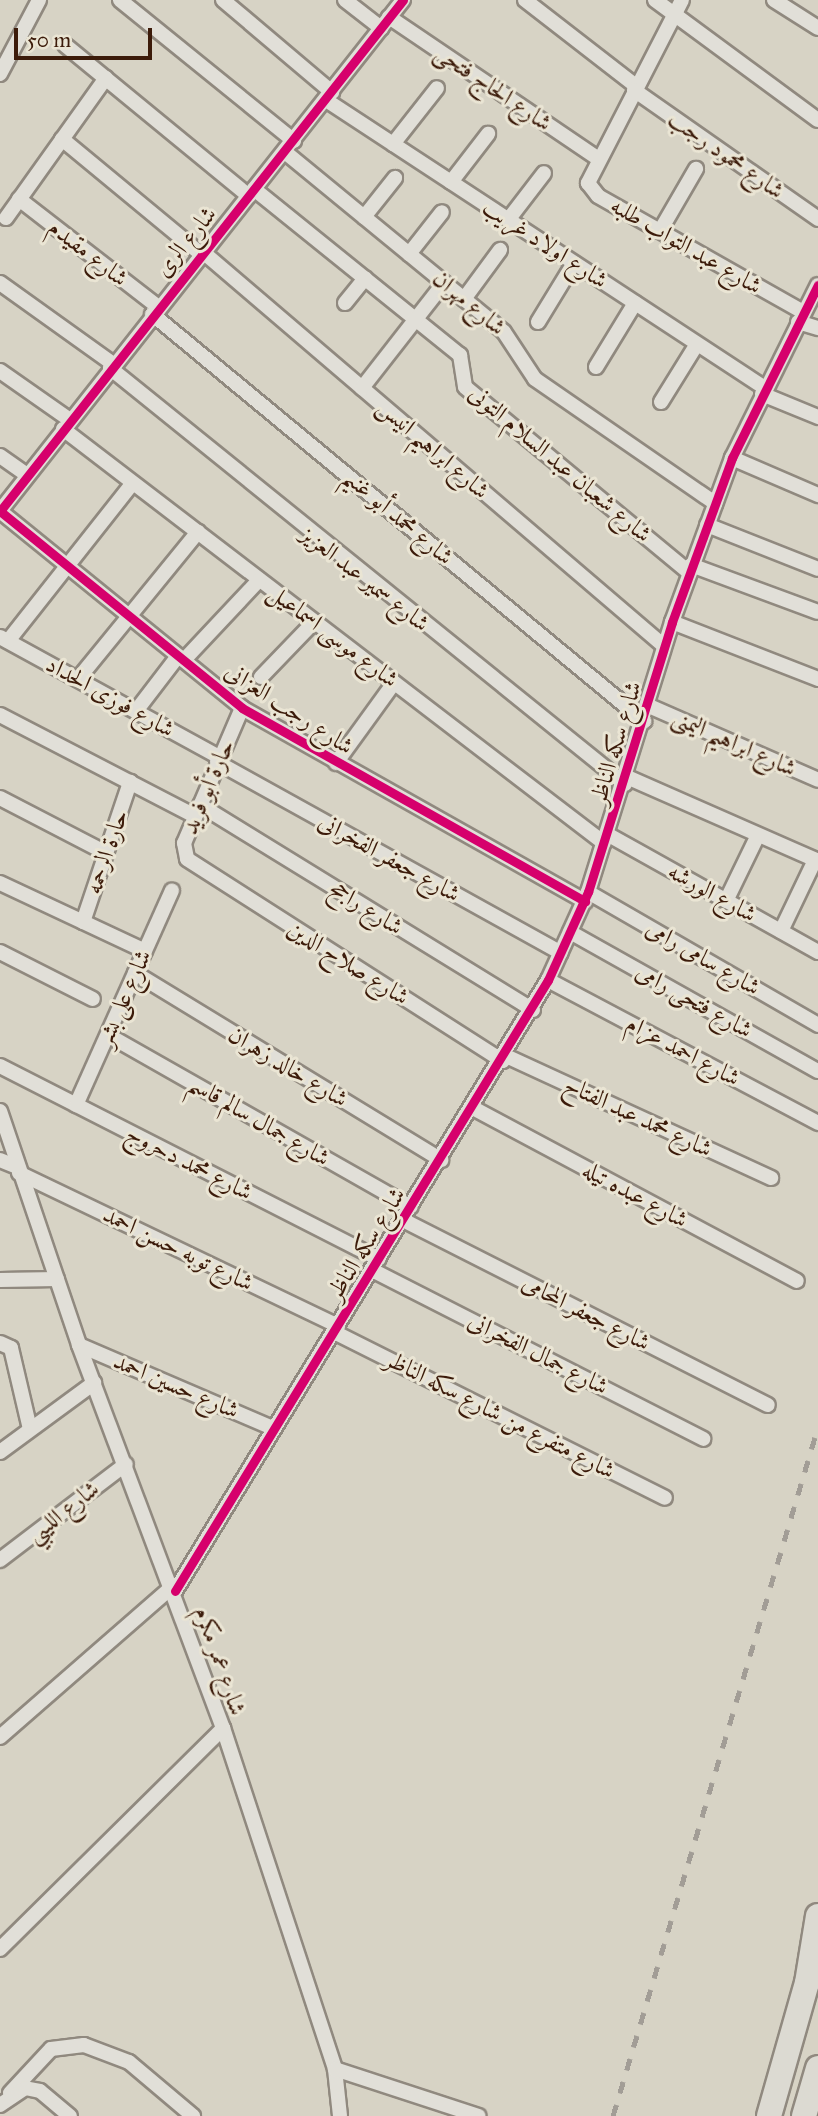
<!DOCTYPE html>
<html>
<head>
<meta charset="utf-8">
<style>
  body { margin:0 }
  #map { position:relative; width:818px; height:2116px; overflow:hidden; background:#d7d3c5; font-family:"IM FELL Great Primer",Amiri,serif }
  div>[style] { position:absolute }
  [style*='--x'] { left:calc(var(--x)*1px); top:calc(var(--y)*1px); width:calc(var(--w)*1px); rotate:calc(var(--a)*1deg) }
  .roads { filter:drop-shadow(2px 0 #90897f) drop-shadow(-2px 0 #90897f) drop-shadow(0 2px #90897f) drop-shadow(0 -2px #90897f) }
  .minor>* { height:14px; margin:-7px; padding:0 7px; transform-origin:7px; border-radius:7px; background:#e1dfd8 }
  .trunk>* { height:24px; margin:-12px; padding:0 12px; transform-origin:12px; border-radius:12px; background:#dcdad2 }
  .rail>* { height:5px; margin-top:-2.5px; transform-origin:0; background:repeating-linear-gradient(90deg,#a29d96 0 12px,transparent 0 24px) }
  .cycleway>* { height:9px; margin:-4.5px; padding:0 4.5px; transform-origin:4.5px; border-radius:4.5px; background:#d6006c }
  span { translate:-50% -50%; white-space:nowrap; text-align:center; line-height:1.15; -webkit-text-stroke:6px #eae5d4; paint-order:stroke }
  .street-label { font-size:24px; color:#3c1b0a }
  .scale { position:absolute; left:14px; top:28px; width:138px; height:32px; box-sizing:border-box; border:4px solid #3c1b0a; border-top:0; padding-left:9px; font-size:21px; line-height:24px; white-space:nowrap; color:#3c1b0a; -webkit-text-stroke:5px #eae5d4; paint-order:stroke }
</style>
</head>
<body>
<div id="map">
  <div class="roads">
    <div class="minor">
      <div style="--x:120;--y:0;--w:224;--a:39"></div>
      <div style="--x:223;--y:0;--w:143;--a:40.2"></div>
      <div style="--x:345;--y:0;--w:46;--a:37.9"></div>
      <div style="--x:403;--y:0;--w:651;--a:128.26"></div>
      <div style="--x:0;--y:511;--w:312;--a:39.1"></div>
      <div style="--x:242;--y:708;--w:394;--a:29.4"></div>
      <div style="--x:525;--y:0;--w:140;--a:37.8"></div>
      <div style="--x:655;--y:0;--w:202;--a:36.4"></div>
      <div style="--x:682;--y:0;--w:206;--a:117.2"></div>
      <div style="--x:588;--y:183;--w:16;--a:52"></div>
      <div style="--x:598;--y:196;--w:236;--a:29.5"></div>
      <div style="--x:774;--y:0;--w:52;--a:32.5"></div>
      <div style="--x:389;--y:17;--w:251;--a:34.1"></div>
      <div style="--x:65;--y:45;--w:238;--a:39.4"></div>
      <div style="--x:0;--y:74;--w:84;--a:-62.2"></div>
      <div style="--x:634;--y:90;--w:225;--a:35"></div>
      <div style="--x:326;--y:100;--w:525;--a:33.27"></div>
      <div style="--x:62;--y:139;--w:180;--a:39.6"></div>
      <div style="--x:393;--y:144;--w:71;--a:-51.8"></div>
      <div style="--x:285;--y:152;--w:283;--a:39.4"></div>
      <div style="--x:504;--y:332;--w:56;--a:56.6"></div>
      <div style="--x:535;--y:379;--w:219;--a:34.6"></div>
      <div style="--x:451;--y:182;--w:61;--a:-52.4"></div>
      <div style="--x:254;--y:189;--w:265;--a:38.9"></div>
      <div style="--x:460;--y:355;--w:32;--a:81"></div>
      <div style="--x:465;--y:387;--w:291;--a:39.6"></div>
      <div style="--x:19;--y:199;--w:176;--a:37.8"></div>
      <div style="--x:364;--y:217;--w:50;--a:-51.5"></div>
      <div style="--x:6;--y:218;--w:172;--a:-54.5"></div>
      <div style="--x:508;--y:220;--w:59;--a:-52.5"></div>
      <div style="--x:660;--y:231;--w:72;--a:-59.9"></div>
      <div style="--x:203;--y:252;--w:606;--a:40.52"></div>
      <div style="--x:409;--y:254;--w:53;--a:-51.8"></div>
      <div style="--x:0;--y:283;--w:139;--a:35.6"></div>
      <div style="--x:464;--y:299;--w:61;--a:-53.7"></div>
      <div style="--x:345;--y:303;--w:32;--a:-51"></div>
      <div style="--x:152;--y:314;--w:639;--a:39.6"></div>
      <div style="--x:538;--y:322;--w:69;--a:-58.6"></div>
      <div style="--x:798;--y:322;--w:21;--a:17"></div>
      <div style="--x:596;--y:367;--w:75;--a:-58.6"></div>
      <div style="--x:110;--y:368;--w:662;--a:38.93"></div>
      <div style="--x:0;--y:371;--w:85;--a:35"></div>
      <div style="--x:362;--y:388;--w:133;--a:-52"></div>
      <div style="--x:762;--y:394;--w:61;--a:22.3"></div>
      <div style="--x:661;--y:402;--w:68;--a:-58.2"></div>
      <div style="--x:63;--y:429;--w:681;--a:37.43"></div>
      <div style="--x:0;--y:456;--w:33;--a:35"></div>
      <div style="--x:732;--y:458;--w:94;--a:23.3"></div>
      <div style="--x:707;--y:525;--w:119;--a:21.6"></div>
      <div style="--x:691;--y:565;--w:135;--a:20.3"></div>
      <div style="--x:672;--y:622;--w:157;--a:21.3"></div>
      <div style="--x:0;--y:637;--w:250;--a:28.7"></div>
      <div style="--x:8;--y:641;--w:201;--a:-51.7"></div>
      <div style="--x:184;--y:660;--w:110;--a:-46.8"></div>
      <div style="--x:261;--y:677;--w:76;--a:-46.1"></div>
      <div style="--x:78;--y:679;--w:190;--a:-50.8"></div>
      <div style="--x:649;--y:706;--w:184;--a:23.6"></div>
      <div style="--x:242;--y:708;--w:147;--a:113.2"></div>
      <div style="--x:184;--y:843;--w:16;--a:79"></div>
      <div style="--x:187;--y:859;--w:375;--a:32.6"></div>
      <div style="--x:136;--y:711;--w:69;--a:-52.6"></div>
      <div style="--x:0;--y:715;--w:220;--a:27.4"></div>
      <div style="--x:217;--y:762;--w:393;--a:29"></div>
      <div style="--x:336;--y:763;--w:99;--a:-54.1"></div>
      <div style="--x:627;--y:777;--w:209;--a:23.7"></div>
      <div style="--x:0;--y:798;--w:119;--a:27.4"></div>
      <div style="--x:200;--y:805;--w:391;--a:31.6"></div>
      <div style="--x:607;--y:834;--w:242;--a:29.2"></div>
      <div style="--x:0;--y:883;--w:160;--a:25.1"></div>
      <div style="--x:588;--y:892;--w:266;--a:30"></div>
      <div style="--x:726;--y:901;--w:73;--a:-64.1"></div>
      <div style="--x:83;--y:922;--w:148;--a:-71.4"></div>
      <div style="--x:781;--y:931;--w:79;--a:-64.4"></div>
      <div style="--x:570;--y:932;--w:284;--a:29.3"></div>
      <div style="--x:0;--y:952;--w:104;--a:26.8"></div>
      <div style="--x:135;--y:973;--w:359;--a:31.4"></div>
      <div style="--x:548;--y:980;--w:306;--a:27.9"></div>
      <div style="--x:108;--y:1035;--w:348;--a:29.6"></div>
      <div style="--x:506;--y:1056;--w:292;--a:24.7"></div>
      <div style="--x:0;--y:1066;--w:425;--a:27"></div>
      <div style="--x:76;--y:1105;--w:235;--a:-65.9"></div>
      <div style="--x:473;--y:1108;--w:367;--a:28.1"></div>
      <div style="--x:0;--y:1111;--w:247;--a:71.3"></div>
      <div style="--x:79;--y:1345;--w:409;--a:69.4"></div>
      <div style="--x:223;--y:1728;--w:359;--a:71.8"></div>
      <div style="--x:335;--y:2069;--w:47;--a:83.9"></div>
      <div style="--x:0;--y:1160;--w:18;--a:22"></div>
      <div style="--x:19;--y:1173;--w:354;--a:25.6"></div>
      <div style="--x:403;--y:1220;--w:409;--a:26.9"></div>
      <div style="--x:372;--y:1270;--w:372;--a:27"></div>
      <div style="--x:0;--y:1280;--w:57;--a:-1"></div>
      <div style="--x:334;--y:1332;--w:370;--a:26.6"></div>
      <div style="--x:0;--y:1343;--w:12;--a:24"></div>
      <div style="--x:11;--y:1348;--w:83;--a:76.8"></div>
      <div style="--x:79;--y:1345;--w:211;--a:23.2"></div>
      <div style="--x:0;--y:1452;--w:117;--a:-36.3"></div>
      <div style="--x:0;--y:1560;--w:158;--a:-37.3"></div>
      <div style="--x:175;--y:1591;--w:716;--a:-58.6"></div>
      <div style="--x:548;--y:980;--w:97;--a:-65.6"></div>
      <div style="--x:588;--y:892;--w:283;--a:-72.7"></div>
      <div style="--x:672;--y:622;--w:175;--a:-69.9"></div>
      <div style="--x:732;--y:458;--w:193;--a:-63.6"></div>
      <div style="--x:0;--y:1737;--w:230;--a:-41.1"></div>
      <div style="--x:0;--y:1949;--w:314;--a:-44.7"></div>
      <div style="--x:335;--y:2069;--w:151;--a:18.1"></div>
      <div style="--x:10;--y:2093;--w:60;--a:-47"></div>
      <div style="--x:51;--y:2049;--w:33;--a:-7"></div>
      <div style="--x:84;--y:2045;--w:48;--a:20.7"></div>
      <div style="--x:129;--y:2062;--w:84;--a:40.2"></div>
      <div style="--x:0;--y:2105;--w:30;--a:-34"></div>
      <div style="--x:25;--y:2088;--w:15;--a:11"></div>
      <div style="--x:40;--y:2091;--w:39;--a:40"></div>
    </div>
    <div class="trunk">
      <div style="--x:769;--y:2116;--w:138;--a:-74.1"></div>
      <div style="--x:807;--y:1983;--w:68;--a:-80.7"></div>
      <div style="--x:804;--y:2116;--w:50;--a:-73.7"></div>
    </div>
  </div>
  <div class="rail">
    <div style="--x:613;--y:2116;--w:719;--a:-73.43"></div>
  </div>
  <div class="cycleway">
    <div style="--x:403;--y:0;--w:651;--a:128.26"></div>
    <div style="--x:0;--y:511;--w:312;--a:39.1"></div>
    <div style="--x:242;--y:708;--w:394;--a:29.4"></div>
    <div style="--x:175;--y:1591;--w:716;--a:-58.6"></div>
    <div style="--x:548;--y:980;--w:97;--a:-65.6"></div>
    <div style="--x:588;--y:892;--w:283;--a:-72.7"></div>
    <div style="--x:672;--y:622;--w:175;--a:-69.9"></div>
    <div style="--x:732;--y:458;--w:193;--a:-63.6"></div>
  </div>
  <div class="street-label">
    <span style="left:493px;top:88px;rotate:34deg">شارع الحاج فتحى</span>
    <span style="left:726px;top:155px;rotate:35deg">شارع محمود رجب</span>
    <span style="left:186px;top:242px;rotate:-51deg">شارع الرى</span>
    <span style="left:545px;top:244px;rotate:33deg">شارع اولاد غريب</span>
    <span style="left:686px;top:246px;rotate:30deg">شارع عبد التواب طلبه</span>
    <span style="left:88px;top:253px;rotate:38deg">شارع مقيدم</span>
    <span style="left:469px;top:303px;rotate:40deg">شارع مهران</span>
    <span style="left:433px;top:449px;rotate:41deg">شارع ابراهيم انيس</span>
    <span style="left:560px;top:464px;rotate:40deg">شارع شعبان عبد السلام التونى</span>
    <span style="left:398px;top:517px;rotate:40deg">شارع محمد أبو غنيم</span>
    <span style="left:365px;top:579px;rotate:38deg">شارع سمير عبد العزيز</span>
    <span style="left:333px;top:636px;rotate:37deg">شارع موسى اسماعيل</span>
    <span style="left:110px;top:697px;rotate:29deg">شارع فوزى الحداد</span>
    <span style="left:289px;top:709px;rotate:33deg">شارع رجب العزانى</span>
    <span style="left:616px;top:743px;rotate:-73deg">شارع سكه الناظر</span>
    <span style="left:734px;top:743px;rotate:24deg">شارع ابراهيم اليمنى</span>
    <span style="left:208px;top:787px;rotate:-67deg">حارة أبو فريد</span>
    <span style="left:107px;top:852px;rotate:-71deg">حارة الرحمه</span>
    <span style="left:389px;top:858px;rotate:29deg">شارع جعفر الفخرانى</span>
    <span style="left:712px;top:893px;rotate:29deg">شارع الورشه</span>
    <span style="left:366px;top:908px;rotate:32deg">شارع راجح</span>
    <span style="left:703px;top:958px;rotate:30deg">شارع سامى رامى</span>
    <span style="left:348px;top:963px;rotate:32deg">شارع صلاح الدين</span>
    <span style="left:124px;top:998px;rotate:-66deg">شارع على بشر</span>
    <span style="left:694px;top:1001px;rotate:29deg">شارع فتحى رامى</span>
    <span style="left:683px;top:1051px;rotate:28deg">شارع احمد عزام</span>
    <span style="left:288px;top:1067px;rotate:31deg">شارع خالد زهران</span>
    <span style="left:638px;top:1117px;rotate:25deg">شارع محمد عبد الفتاح</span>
    <span style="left:259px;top:1121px;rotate:30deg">شارع جمال سالم قاسم</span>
    <span style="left:189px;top:1163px;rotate:27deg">شارع محمد دحروج</span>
    <span style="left:635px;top:1195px;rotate:28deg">شارع عبده تيله</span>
    <span style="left:366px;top:1244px;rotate:-58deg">شارع سكه الناظر</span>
    <span style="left:178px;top:1249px;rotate:26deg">شارع توبه حسن احمد</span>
    <span style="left:586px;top:1313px;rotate:27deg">شارع جعفر المحامى</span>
    <span style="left:538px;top:1354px;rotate:27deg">شارع جمال الفخرانى</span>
    <span style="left:176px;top:1386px;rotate:23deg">شارع حسين احمد</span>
    <span style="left:500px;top:1415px;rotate:27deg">شارع متفرع من شارع سكه الناظر</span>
    <span style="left:63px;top:1512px;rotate:-38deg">شارع الليبي</span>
    <span style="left:220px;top:1661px;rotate:71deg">شارع عمر مكرم</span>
  </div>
  <div class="scale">50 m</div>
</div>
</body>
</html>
